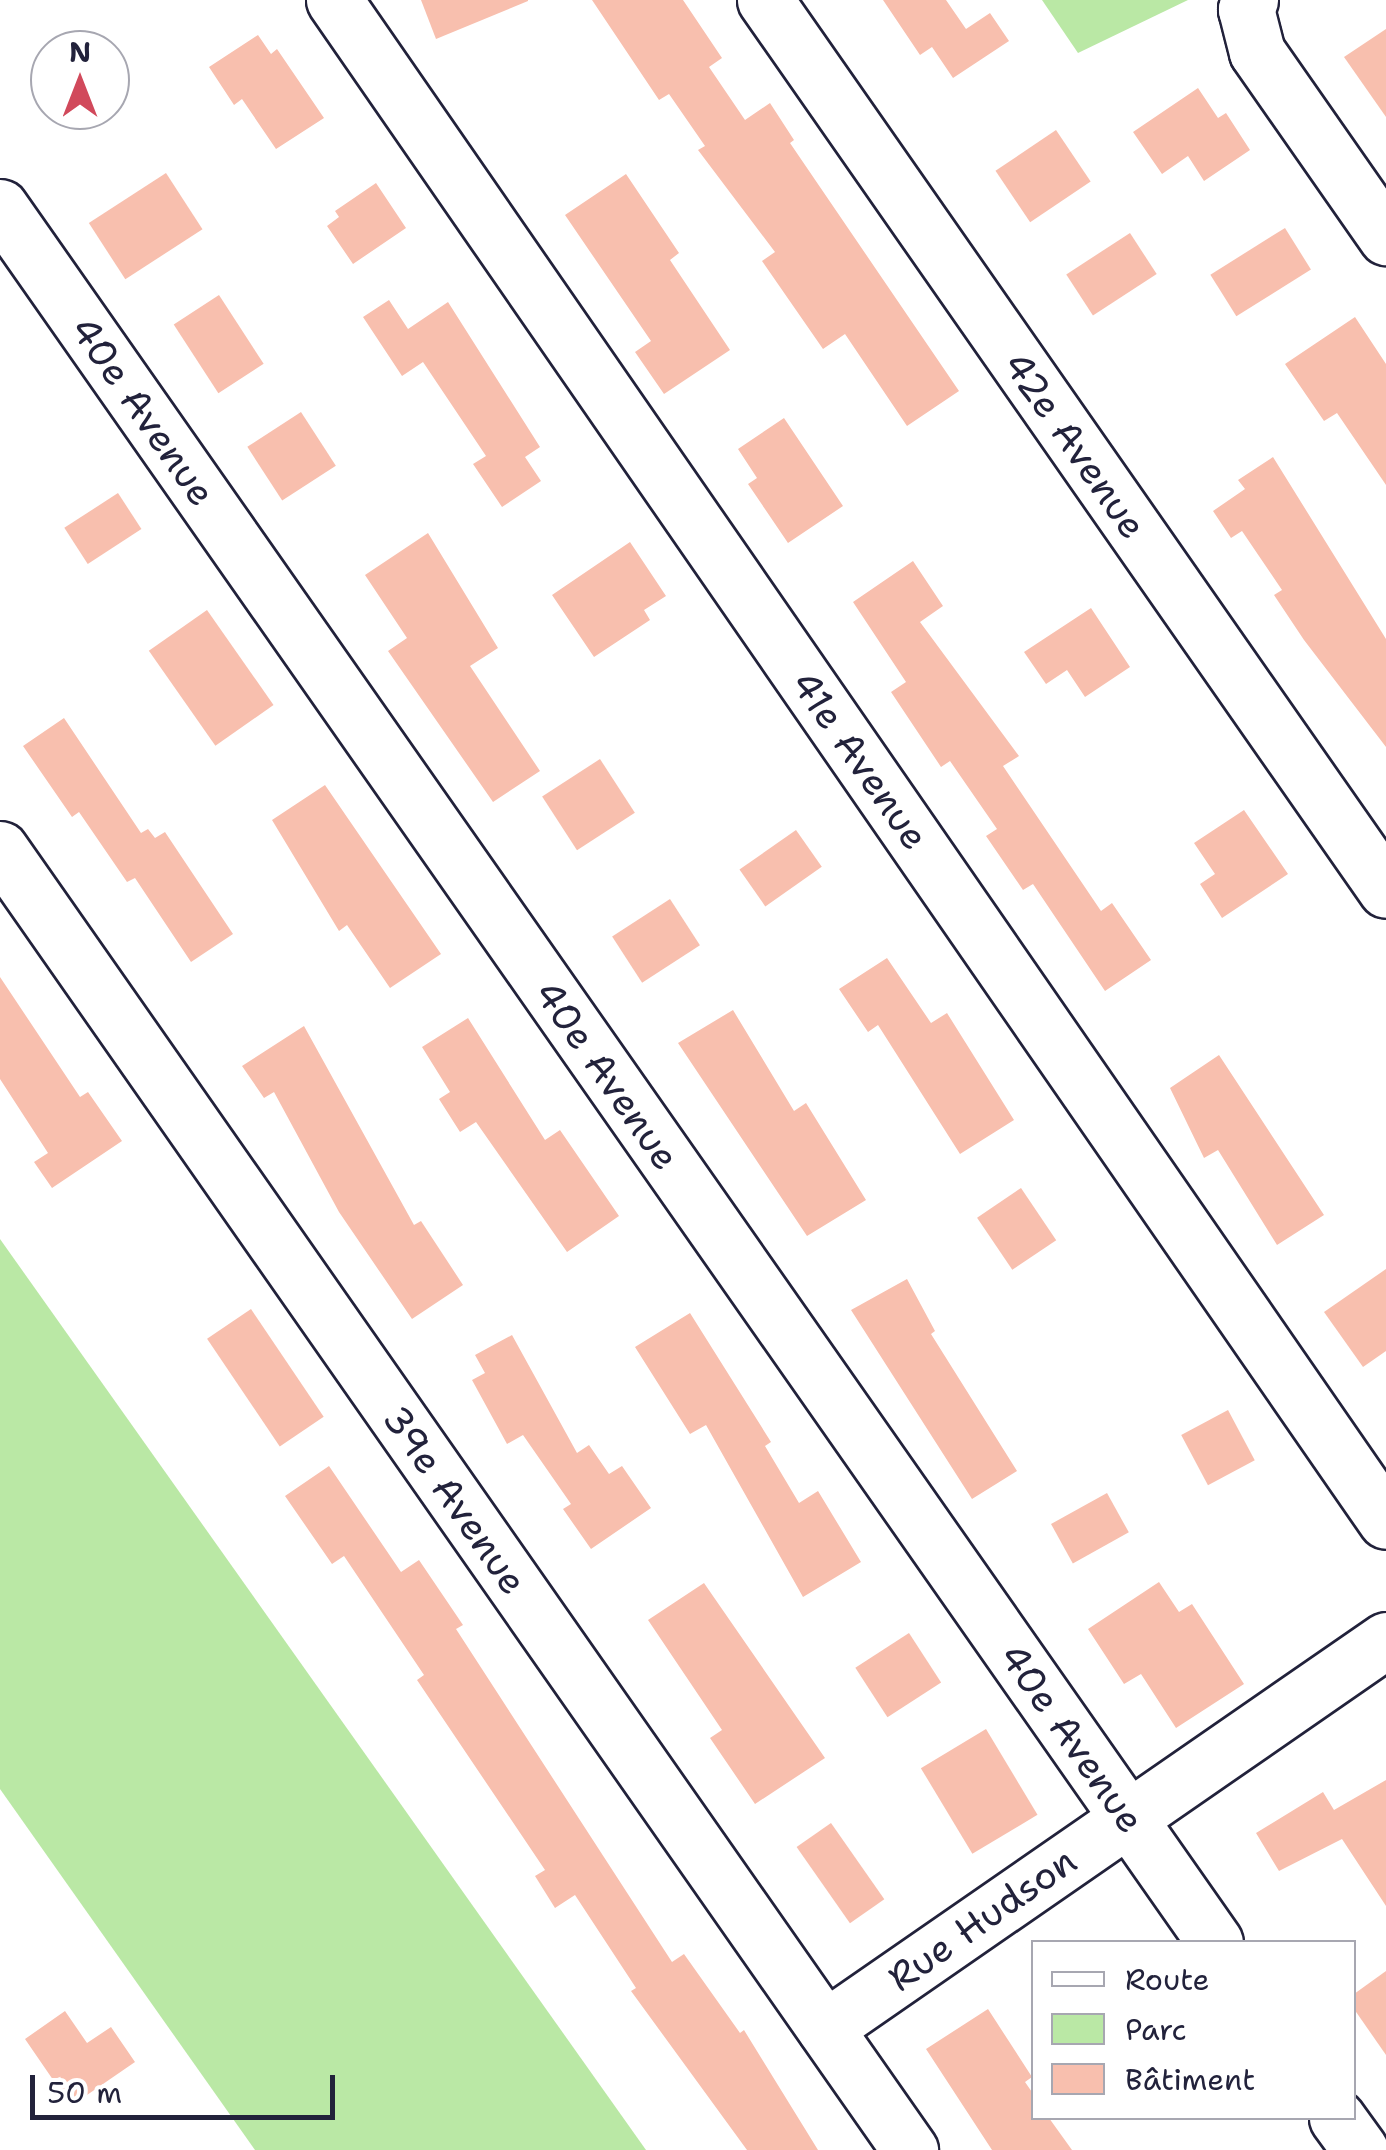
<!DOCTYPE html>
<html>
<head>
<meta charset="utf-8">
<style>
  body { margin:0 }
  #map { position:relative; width:1386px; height:2150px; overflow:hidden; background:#fff; font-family:"Shantell Sans",sans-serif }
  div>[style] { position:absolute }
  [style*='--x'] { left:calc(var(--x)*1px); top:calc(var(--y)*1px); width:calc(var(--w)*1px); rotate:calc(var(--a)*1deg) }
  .green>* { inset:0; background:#bae8a5 }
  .building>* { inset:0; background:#f8bfae; transform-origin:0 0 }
  .roads { filter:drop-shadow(2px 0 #22223b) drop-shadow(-2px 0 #22223b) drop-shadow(0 2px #22223b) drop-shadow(0 -2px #22223b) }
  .minor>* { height:55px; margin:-27.5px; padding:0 27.5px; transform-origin:27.5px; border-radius:27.5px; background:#fff }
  span { translate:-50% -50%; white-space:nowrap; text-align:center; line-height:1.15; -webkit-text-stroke:8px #fff; paint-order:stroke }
  .street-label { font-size:38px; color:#22223b }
  .legend { position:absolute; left:1031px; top:1940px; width:325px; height:180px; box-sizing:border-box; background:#fff; border:2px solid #a7a7b1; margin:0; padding:12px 18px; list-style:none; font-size:30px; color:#22223b }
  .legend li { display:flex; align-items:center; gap:20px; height:50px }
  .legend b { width:50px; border:2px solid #a7a7b1 }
  .north { position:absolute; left:30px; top:30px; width:100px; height:100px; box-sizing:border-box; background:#fff; border:2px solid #a7a7b1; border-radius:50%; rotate:0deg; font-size:28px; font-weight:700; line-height:40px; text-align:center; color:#22223b }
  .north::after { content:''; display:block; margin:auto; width:35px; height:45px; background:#d1495b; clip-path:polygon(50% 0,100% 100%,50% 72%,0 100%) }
  .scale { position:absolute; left:30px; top:2075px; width:305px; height:45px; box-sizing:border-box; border:5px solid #22223b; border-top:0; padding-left:12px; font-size:30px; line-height:35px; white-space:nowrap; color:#22223b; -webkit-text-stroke:8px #fff; paint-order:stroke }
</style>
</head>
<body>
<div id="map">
  <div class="green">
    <div style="clip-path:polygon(1042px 0,1188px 0,1078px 53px)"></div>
    <div style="clip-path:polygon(0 1239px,646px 2150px,255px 2150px,0 1789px)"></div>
  </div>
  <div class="building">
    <div style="clip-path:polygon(421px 0,528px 0,528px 1px,436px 39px)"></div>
    <div style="clip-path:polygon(592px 0,683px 0,722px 58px,709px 67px,745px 120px,770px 103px,794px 140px,790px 143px,959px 391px,907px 426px,845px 334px,823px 349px,762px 261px,775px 252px,698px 150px,705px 146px,669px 94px,659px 100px)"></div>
    <div style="clip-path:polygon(883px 0,946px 0,966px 29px,990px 13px,1009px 41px,953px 78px,932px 47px,920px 55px)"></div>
    <div style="clip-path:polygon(1386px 29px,1386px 117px,1344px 57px)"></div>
    <div style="clip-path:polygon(258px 35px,271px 54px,277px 49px,324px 118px,276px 149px,242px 99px,234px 105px,209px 67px)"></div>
    <div style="clip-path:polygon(1198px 88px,1218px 118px,1226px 113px,1250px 150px,1204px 181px,1188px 156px,1162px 174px,1133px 132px)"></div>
    <div style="left:1056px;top:130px;width:62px;height:73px;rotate:56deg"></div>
    <div style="left:166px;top:173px;width:67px;height:92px;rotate:57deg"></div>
    <div style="clip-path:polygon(626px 174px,679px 253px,670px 260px,730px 350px,664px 394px,635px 352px,651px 341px,565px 215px)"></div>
    <div style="clip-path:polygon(376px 183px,406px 228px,353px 264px,327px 226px,339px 217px,335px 211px)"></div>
    <div style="left:1285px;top:228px;width:49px;height:88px;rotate:58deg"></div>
    <div style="left:1130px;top:233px;width:49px;height:76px;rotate:57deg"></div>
    <div style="left:219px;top:295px;width:82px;height:54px;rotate:57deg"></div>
    <div style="clip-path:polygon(389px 300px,408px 329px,448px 302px,540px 447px,525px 457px,541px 481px,502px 507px,473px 464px,486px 456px,423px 362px,402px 376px,363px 317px)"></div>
    <div style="clip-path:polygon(1355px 317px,1386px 364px,1386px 485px,1337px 413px,1324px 421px,1285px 364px)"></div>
    <div style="left:301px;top:412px;width:64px;height:64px;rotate:57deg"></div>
    <div style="clip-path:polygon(784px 418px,843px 506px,788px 543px,748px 484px,757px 478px,738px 449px)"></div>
    <div style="clip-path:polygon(1273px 457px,1386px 639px,1386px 747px,1304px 640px,1274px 595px,1282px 590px,1242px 531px,1231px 538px,1213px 511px,1245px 489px,1238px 480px)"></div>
    <div style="left:118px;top:493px;width:43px;height:64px;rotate:57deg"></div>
    <div style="clip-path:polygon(428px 533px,498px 648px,470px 666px,540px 771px,493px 802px,388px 651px,407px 638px,365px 575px)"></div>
    <div style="clip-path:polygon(630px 542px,666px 596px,644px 610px,650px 620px,594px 657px,552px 595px)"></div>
    <div style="clip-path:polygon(913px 561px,943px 606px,920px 622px,1019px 756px,1003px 766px,1101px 911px,1112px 903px,1151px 960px,1105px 991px,1033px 884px,1023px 890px,986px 836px,997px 829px,950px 761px,941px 767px,891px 692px,906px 682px,853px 602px)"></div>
    <div style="clip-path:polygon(1091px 608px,1130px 667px,1085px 697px,1067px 670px,1046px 684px,1024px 652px)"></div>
    <div style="left:207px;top:610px;width:116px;height:71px;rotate:55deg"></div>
    <div style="clip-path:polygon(64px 718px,141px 833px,148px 829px,155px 838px,165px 832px,233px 934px,191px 962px,135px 878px,127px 882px,79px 812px,72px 817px,23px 746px)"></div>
    <div style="left:600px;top:759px;width:64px;height:69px;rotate:57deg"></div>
    <div style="clip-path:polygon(325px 785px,441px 954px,390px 988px,347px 925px,339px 931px,272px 820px)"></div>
    <div style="clip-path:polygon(1244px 810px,1288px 874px,1222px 918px,1200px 884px,1215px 874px,1194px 843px)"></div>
    <div style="left:796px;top:830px;width:45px;height:69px;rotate:55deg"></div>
    <div style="left:670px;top:899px;width:55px;height:69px;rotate:57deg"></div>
    <div style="clip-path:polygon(887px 958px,931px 1023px,947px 1013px,1014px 1120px,960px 1154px,878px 1025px,868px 1032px,839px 989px)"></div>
    <div style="clip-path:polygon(0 977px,80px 1097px,88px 1092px,122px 1141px,52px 1188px,34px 1162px,48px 1153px,0 1079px)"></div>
    <div style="clip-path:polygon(733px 1010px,794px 1111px,806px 1103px,866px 1200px,807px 1236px,678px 1043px)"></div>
    <div style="clip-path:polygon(468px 1018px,545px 1140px,560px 1130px,619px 1216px,567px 1252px,476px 1122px,460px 1132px,439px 1099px,450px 1092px,422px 1047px)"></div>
    <div style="clip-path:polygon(304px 1026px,414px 1225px,421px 1221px,463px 1285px,412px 1319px,339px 1212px,274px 1092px,264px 1098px,242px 1066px)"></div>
    <div style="clip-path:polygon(1219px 1055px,1324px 1215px,1277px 1245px,1218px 1150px,1204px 1158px,1170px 1088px)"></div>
    <div style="left:1021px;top:1188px;width:63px;height:53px;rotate:56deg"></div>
    <div style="clip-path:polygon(1386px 1269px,1386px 1351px,1363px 1367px,1324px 1312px)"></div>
    <div style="clip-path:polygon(907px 1279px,935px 1331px,931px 1334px,1017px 1471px,972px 1499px,851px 1310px)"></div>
    <div style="left:251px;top:1309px;width:130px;height:53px;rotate:56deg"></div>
    <div style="clip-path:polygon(690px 1313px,771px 1442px,765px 1446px,799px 1503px,818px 1491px,861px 1562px,803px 1597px,706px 1425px,690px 1434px,635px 1347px)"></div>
    <div style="clip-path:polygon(512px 1335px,577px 1453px,589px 1445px,609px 1474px,622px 1466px,651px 1508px,591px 1549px,563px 1509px,571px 1504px,523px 1435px,507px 1444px,472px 1380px,485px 1373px,475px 1355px)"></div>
    <div style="left:1228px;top:1410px;width:57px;height:53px;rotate:62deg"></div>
    <div style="clip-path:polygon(329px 1466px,401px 1572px,419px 1560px,463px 1625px,456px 1629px,672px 1962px,684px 1954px,740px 2033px,744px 2030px,818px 2150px,747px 2150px,631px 1991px,636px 1988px,575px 1895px,555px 1908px,535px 1876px,545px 1870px,417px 1680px,424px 1675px,344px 1556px,332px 1564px,285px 1496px)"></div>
    <div style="left:1107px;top:1493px;width:45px;height:64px;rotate:61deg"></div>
    <div style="clip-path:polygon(1159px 1582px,1179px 1612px,1192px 1604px,1244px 1684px,1176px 1728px,1141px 1674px,1124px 1684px,1088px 1629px)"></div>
    <div style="clip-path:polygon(704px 1583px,825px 1758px,755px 1804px,710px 1738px,722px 1730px,648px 1620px)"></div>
    <div style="left:909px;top:1633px;width:59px;height:64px;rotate:57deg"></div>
    <div style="left:986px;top:1729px;width:100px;height:76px;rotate:59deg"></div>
    <div style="clip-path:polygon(1386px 1780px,1386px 1906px,1342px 1839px,1279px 1871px,1256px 1833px,1323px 1792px,1334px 1810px)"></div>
    <div style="left:831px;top:1823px;width:93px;height:42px;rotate:55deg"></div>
    <div style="clip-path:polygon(1386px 1971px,1386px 2055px,1354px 2009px,1354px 1994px)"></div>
    <div style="clip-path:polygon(988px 2009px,1032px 2077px,1025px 2082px,1034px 2095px,1034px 2118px,1049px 2118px,1072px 2150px,992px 2150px,926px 2049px)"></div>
    <div style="clip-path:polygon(65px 2011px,87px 2043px,111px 2027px,135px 2062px,71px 2106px,25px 2039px)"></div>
  </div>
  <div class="roads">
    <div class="minor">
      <div style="--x:334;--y:0;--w:1849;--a:55.33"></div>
      <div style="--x:765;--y:0;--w:1085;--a:55.09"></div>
      <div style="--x:1250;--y:0;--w:10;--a:114"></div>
      <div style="--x:1246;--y:9;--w:44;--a:75.7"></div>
      <div style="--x:1257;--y:52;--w:226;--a:55.1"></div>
      <div style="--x:0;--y:207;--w:2118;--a:55"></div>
      <div style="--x:0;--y:849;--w:1588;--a:55.03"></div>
      <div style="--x:825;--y:2028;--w:682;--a:-34.67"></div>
      <div style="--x:1337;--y:2118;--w:39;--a:54"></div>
    </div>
  </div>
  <div class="street-label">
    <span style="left:143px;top:411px;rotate:55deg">40e Avenue</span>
    <span style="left:1075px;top:445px;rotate:55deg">42e Avenue</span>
    <span style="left:860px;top:760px;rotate:55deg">41e Avenue</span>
    <span style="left:607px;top:1075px;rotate:55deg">40e Avenue</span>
    <span style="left:455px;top:1500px;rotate:55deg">39e Avenue</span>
    <span style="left:1072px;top:1738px;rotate:55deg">40e Avenue</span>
    <span style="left:982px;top:1919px;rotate:-35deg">Rue Hudson</span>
  </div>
  <ul class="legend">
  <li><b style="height:12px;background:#fff"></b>Route</li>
  <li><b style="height:28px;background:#bae8a5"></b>Parc</li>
  <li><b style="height:28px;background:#f8bfae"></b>Bâtiment</li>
  </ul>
  <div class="north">N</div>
  <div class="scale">50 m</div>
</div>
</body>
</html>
